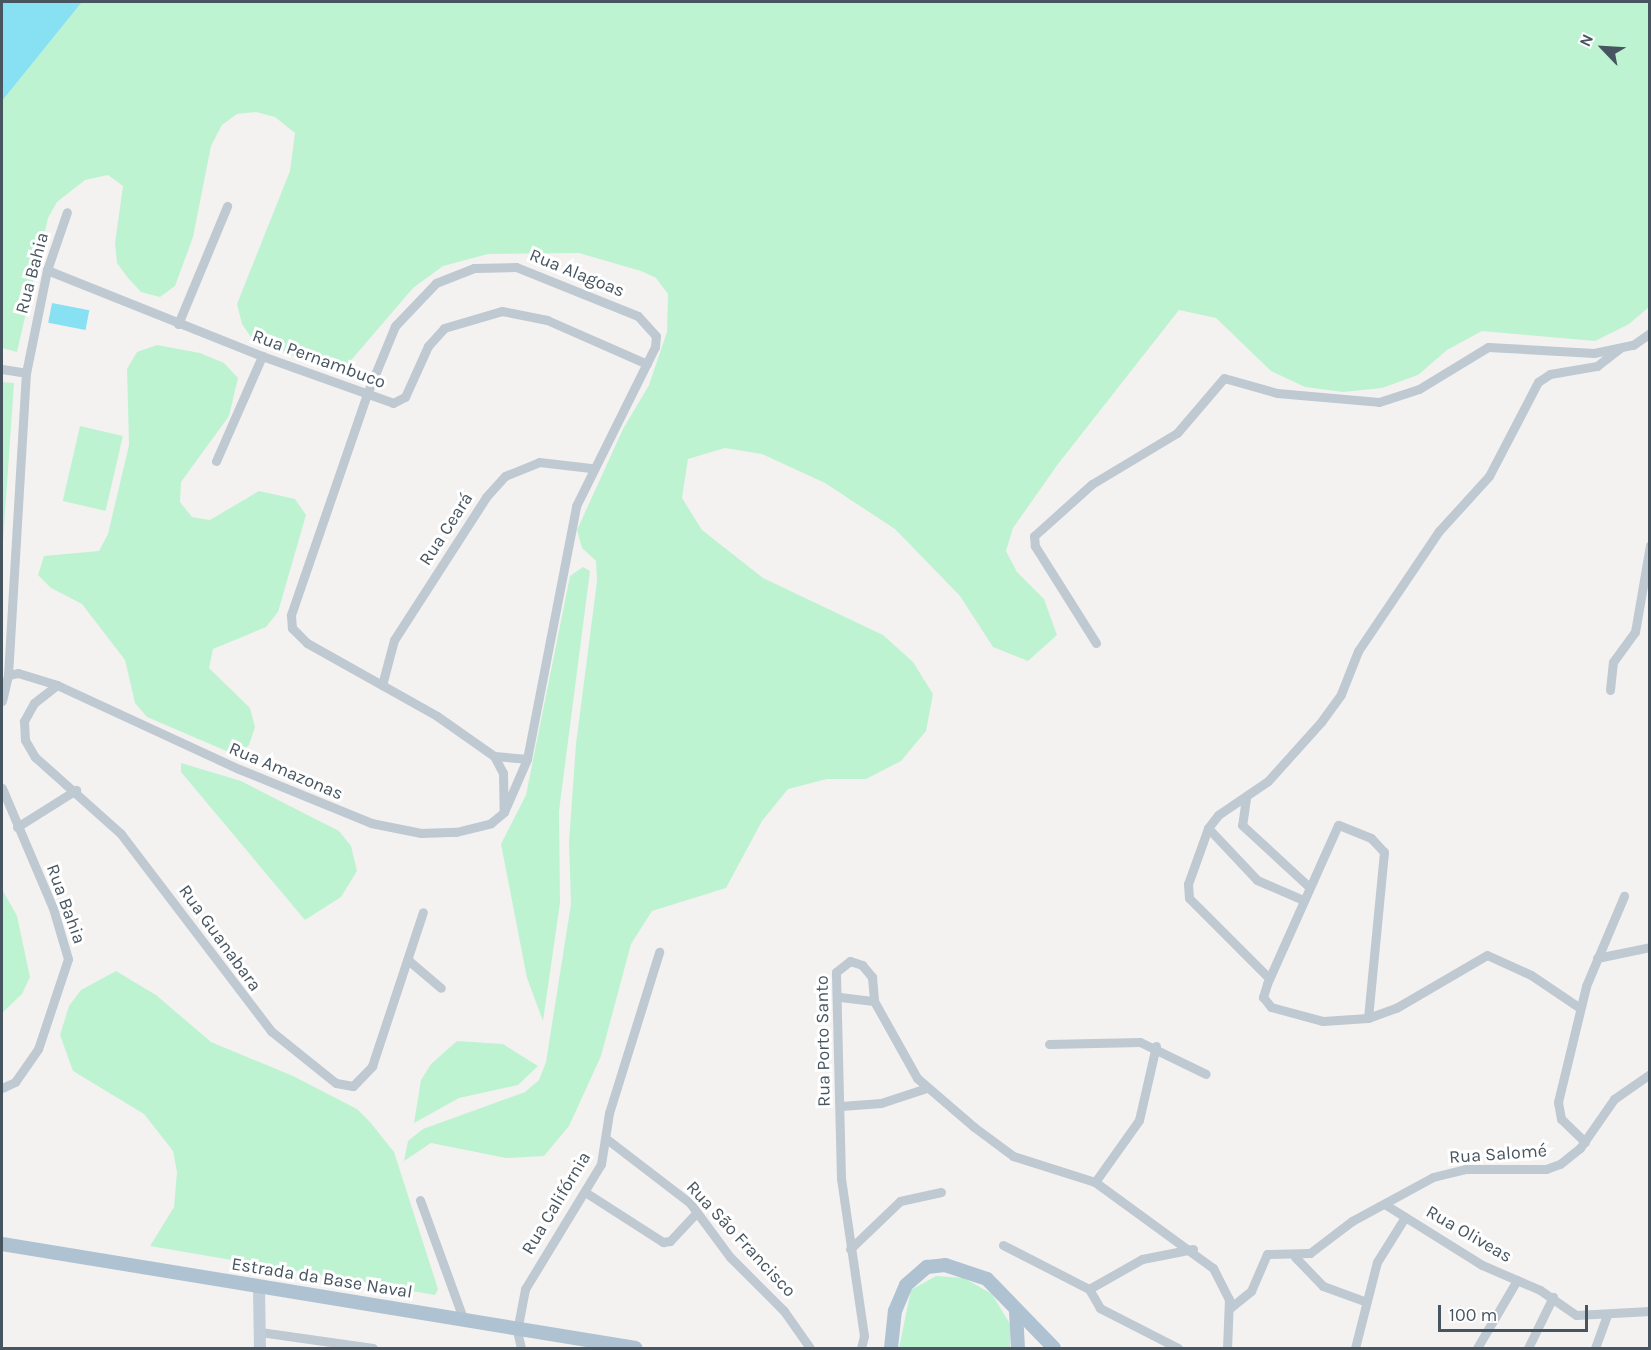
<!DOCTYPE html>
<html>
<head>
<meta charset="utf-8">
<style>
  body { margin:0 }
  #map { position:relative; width:1651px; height:1350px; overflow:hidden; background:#f4f1f1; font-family:Karla,sans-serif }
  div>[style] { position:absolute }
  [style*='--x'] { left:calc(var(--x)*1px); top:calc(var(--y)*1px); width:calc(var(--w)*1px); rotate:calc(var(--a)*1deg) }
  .green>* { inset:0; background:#bef3d1; transform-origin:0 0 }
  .water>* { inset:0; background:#88e0f3; transform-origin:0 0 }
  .street>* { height:9px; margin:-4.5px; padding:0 4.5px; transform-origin:4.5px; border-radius:4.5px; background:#bec9d1 }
  .secondary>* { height:12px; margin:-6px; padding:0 6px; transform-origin:6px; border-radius:6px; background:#c1cdd9 }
  .primary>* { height:14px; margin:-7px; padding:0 7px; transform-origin:7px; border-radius:7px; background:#afc2d1 }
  span { translate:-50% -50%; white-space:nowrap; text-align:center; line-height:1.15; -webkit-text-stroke:6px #fff; paint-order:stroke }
  .street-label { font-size:18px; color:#475560 }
  .frame { position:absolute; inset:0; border:3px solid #475560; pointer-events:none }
  .north { position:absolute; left:1573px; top:18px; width:60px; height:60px; -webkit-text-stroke:4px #fff; paint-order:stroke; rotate:295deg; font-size:16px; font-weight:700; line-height:24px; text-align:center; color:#475560 }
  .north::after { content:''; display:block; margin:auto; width:21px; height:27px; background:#475560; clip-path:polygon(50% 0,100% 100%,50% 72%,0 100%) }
  .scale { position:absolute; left:1438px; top:1305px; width:150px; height:27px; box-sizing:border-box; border:3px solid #475560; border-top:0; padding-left:8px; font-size:18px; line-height:21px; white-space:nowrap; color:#475560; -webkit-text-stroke:4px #fff; paint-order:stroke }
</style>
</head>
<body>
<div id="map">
  <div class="green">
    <div style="clip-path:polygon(82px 2px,1649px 2px,1649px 307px,1629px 324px,1595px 341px,1482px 331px,1447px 350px,1418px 375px,1382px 388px,1343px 392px,1305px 387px,1271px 371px,1216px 318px,1179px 310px,1058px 464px,1013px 528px,1006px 551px,1017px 572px,1044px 599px,1057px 635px,1028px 661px,993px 647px,960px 596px,895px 529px,825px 483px,762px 454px,725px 448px,688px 459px,682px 498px,702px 530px,763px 578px,883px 635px,913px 662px,933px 694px,926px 731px,901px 761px,866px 779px,827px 779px,788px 789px,762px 821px,726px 888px,652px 911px,631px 944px,601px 1056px,569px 1126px,544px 1156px,506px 1158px,431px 1143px,404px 1161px,408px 1141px,423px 1129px,525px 1092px,539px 1080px,546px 1062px,571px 904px,569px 842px,576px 744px,597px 581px,596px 561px,582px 548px,577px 530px,623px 429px,649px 385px,667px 332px,668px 294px,656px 278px,641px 271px,579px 253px,488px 254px,443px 266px,413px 288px,347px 365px,309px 361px,253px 340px,242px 324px,237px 304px,290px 171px,295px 133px,275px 117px,256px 112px,237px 114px,222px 125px,211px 146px,193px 237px,175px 286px,160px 297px,141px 292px,128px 278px,117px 263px,115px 243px,123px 186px,108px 175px,85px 180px,57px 202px,48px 218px,17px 352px,2px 348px,2px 101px)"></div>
    <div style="clip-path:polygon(157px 345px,200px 353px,224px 363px,238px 378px,229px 416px,181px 482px,180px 502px,192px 517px,210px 520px,259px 491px,295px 499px,306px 515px,278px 612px,266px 627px,213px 649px,209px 668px,250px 708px,255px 727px,249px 745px,238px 756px,147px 717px,135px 703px,125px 660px,82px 604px,51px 588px,38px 575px,44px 556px,99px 551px,108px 534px,129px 445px,127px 369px,137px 352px)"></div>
    <div style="clip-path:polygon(2px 382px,14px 383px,2px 557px)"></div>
    <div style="left:80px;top:426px;width:44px;height:77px;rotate:13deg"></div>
    <div style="clip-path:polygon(583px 567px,590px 571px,559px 811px,560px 903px,543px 1021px,527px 978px,501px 844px,526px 795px,570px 576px)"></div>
    <div style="clip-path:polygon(181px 763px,241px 781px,339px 831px,351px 846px,357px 871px,341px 897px,305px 920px,181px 772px)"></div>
    <div style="clip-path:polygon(2px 889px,17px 916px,30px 977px,22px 994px,2px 1013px)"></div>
    <div style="clip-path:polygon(116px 971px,156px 995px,211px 1042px,293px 1076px,357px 1109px,370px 1122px,394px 1152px,438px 1289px,435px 1295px,150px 1246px,174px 1207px,177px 1172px,173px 1151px,144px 1114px,73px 1071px,60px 1035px,69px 1006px,81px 990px)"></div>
    <div style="clip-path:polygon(457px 1041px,503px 1044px,538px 1066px,518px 1085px,459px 1098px,414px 1123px,421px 1080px,431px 1064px)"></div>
    <div style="clip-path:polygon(936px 1276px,964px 1278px,992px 1294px,1010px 1324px,1010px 1348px,899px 1348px,911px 1290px)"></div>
  </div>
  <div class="water">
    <div style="clip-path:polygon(2px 2px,82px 2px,2px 101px)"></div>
    <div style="left:52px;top:303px;width:38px;height:20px;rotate:11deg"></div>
  </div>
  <div class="street">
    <div style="--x:47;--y:270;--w:232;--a:21.8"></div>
    <div style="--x:262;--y:356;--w:139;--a:19.7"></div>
    <div style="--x:393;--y:403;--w:13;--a:-27"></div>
    <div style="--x:405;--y:397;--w:56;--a:-65.7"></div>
    <div style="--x:428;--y:346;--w:24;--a:-48"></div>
    <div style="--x:444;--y:328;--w:60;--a:-16.3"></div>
    <div style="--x:502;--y:311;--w:46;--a:11.3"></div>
    <div style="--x:547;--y:320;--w:109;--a:23.7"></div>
    <div style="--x:178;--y:324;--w:128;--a:-67.4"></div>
    <div style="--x:2;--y:369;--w:24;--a:9"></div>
    <div style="--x:216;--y:461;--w:115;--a:-66.3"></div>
    <div style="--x:1096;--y:643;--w:115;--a:-122.2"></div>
    <div style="--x:1035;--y:546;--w:10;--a:-96"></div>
    <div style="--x:1034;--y:536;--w:78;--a:-41.9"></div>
    <div style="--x:1092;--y:484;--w:99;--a:-31"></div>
    <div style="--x:1177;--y:433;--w:72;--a:-49.5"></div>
    <div style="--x:1224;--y:378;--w:55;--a:15.8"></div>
    <div style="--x:1277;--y:393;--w:102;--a:5"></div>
    <div style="--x:1379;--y:402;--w:42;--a:-18"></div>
    <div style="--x:1419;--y:389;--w:81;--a:-31.3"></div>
    <div style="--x:1488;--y:347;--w:106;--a:3.2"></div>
    <div style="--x:1594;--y:353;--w:40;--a:-12"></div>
    <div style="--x:1633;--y:345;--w:21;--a:-35"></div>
    <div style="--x:8;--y:675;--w:10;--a:-11"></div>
    <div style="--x:18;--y:673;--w:41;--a:17.1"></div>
    <div style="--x:57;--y:685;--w:200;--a:24.8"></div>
    <div style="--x:239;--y:769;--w:143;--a:22.2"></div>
    <div style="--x:371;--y:823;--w:51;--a:11.3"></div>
    <div style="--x:421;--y:833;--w:35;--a:-2"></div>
    <div style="--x:456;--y:832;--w:36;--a:-14"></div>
    <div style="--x:491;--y:823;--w:17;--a:-40"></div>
    <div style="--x:504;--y:812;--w:58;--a:-66.5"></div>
    <div style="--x:527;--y:759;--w:258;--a:-79"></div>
    <div style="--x:576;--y:506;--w:178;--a:-63.6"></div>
    <div style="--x:655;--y:347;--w:11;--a:-85"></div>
    <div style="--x:656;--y:336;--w:27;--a:-132"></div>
    <div style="--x:638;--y:316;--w:131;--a:-158.1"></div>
    <div style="--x:516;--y:267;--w:42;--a:178.6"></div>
    <div style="--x:474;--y:268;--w:41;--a:158.5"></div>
    <div style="--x:436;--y:283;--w:59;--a:133.6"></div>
    <div style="--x:395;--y:326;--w:74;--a:112.4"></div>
    <div style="--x:367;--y:394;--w:234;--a:109"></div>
    <div style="--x:291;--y:615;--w:13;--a:86"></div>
    <div style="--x:292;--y:628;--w:21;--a:45"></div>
    <div style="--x:307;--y:643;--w:149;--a:29.3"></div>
    <div style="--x:437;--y:716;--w:70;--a:35.1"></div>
    <div style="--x:494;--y:756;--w:19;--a:62"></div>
    <div style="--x:503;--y:773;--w:39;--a:89"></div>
    <div style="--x:57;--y:685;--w:29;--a:142"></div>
    <div style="--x:34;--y:703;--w:21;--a:119"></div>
    <div style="--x:24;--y:721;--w:19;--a:87"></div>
    <div style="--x:25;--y:740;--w:20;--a:60"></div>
    <div style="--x:35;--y:757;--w:115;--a:41.8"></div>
    <div style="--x:121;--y:834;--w:248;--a:52.7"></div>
    <div style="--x:271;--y:1031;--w:83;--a:38.7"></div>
    <div style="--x:336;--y:1083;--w:17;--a:10"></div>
    <div style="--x:353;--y:1086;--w:28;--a:-46"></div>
    <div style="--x:372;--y:1066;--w:162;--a:-71.7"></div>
    <div style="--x:382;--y:685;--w:47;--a:-75.1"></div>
    <div style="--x:394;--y:640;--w:170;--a:-57.2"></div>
    <div style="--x:486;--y:497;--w:28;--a:-48"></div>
    <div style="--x:505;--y:476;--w:37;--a:-22"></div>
    <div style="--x:539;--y:462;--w:52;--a:6.6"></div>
    <div style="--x:1610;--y:690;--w:28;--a:-84"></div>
    <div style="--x:1613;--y:662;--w:37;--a:-54"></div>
    <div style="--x:1635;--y:632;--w:88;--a:-80.2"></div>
    <div style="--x:2;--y:701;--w:27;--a:-77"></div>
    <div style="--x:8;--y:675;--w:303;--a:-86.6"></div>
    <div style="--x:26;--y:373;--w:105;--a:-78.5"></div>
    <div style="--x:47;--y:270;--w:61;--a:-71"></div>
    <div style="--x:494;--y:756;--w:33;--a:5"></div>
    <div style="--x:2;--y:788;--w:130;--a:67"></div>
    <div style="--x:53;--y:908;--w:53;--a:73.6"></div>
    <div style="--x:68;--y:959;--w:95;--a:108.4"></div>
    <div style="--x:38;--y:1049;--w:40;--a:124.9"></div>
    <div style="--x:15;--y:1082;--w:14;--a:155"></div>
    <div style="--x:1246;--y:798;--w:27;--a:98"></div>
    <div style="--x:1242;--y:825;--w:90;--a:42.7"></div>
    <div style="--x:17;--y:827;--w:70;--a:-32.1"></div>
    <div style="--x:1208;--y:828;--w:71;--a:46.7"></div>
    <div style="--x:1257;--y:880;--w:50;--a:23.5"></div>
    <div style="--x:1597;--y:958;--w:54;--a:-11.7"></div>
    <div style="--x:408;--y:960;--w:43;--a:40.3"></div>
    <div style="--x:1269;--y:978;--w:113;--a:-135"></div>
    <div style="--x:1189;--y:898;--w:14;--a:-94"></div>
    <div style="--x:1188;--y:884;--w:59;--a:-70.3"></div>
    <div style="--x:1208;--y:828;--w:16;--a:-52"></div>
    <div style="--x:1218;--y:815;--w:60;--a:-34.2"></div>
    <div style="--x:1268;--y:781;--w:79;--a:-48.1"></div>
    <div style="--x:1321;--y:722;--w:34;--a:-54"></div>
    <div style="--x:1341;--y:694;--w:46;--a:-68.4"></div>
    <div style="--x:1358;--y:651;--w:145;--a:-56"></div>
    <div style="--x:1439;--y:531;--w:74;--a:-47.7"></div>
    <div style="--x:1489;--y:476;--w:106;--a:-62.5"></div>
    <div style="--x:1538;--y:382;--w:14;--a:-34"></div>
    <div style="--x:1550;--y:374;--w:48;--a:-9.7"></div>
    <div style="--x:1597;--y:366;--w:29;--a:-38"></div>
    <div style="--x:840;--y:997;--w:34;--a:7"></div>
    <div style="--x:1368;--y:1018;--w:167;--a:-84.5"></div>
    <div style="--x:1384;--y:852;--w:19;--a:-133"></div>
    <div style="--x:1371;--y:838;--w:35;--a:-158"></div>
    <div style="--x:1338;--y:825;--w:174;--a:114.1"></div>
    <div style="--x:1267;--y:984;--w:14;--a:107"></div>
    <div style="--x:1263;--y:997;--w:13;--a:51"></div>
    <div style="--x:1271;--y:1007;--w:54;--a:15.1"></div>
    <div style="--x:1323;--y:1021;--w:45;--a:-3.8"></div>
    <div style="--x:1368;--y:1018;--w:30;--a:-20"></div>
    <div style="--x:1396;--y:1008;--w:105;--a:-30.2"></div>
    <div style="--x:1487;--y:955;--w:48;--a:24.4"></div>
    <div style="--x:1531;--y:975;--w:59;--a:34"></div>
    <div style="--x:1049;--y:1044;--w:91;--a:-1.3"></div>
    <div style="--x:1140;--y:1042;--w:73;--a:25.9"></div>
    <div style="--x:841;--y:1106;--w:40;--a:-4.3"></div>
    <div style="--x:881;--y:1103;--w:48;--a:-18.1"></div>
    <div style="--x:608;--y:1140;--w:103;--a:37.5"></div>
    <div style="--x:690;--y:1203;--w:67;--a:53.5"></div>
    <div style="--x:730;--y:1257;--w:76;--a:45"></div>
    <div style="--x:784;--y:1311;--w:45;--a:54.9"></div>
    <div style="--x:1585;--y:1142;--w:33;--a:-136"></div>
    <div style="--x:1561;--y:1119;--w:17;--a:-100"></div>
    <div style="--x:1558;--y:1102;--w:119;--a:-76.4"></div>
    <div style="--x:1586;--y:986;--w:98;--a:-67.1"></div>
    <div style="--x:1095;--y:1182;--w:76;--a:-54.6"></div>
    <div style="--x:1139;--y:1120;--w:76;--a:-77.1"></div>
    <div style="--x:585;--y:1192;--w:93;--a:32.7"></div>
    <div style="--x:663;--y:1242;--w:7;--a:-8"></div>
    <div style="--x:670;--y:1241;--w:38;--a:-47"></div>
    <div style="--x:420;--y:1200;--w:129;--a:70"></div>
    <div style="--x:1386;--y:1205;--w:113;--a:32"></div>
    <div style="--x:1482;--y:1265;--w:63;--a:23.3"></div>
    <div style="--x:1540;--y:1290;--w:44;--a:34.8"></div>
    <div style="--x:1576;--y:1315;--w:74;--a:-3.1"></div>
    <div style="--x:1003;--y:1245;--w:97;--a:27.1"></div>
    <div style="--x:850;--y:1249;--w:69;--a:-43.8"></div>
    <div style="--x:900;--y:1201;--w:42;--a:-12.4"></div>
    <div style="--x:1295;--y:1257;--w:40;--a:46"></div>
    <div style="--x:1323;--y:1286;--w:44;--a:20.1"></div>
    <div style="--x:1230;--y:1308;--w:27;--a:-39"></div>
    <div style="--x:1251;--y:1291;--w:40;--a:-66.6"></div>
    <div style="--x:1267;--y:1254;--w:43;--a:-1.3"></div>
    <div style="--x:1310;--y:1253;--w:53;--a:-37.3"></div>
    <div style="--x:1352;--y:1221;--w:92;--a:-28.5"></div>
    <div style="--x:1433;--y:1177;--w:33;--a:-14"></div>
    <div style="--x:1465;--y:1169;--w:81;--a:0"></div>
    <div style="--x:1546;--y:1169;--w:15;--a:-20"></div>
    <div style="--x:1560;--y:1164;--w:26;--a:-39"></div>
    <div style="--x:1580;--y:1148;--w:60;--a:-55.2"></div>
    <div style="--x:1614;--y:1099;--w:44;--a:-34.8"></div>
    <div style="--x:260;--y:1332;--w:114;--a:8.1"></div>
    <div style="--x:521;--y:1348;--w:17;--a:-103"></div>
    <div style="--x:517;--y:1331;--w:43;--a:-79.2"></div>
    <div style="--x:525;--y:1289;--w:146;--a:-58.7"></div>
    <div style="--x:601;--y:1164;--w:52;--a:-81.1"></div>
    <div style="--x:609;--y:1113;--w:169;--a:-72.7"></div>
    <div style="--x:861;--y:1348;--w:12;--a:-76"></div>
    <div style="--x:864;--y:1336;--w:159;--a:-98.3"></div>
    <div style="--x:841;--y:1179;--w:207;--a:-91.4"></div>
    <div style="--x:836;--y:972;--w:18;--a:-38"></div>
    <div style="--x:850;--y:961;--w:13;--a:18"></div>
    <div style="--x:862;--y:965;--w:16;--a:50"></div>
    <div style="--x:872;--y:977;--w:24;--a:85"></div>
    <div style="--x:874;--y:1001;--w:88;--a:60.8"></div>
    <div style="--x:917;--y:1078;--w:75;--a:40.7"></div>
    <div style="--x:974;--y:1127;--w:49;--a:36.6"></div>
    <div style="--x:1013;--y:1156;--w:86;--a:17.6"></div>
    <div style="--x:1095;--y:1182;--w:146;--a:36.1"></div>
    <div style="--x:1213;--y:1268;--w:35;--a:63"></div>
    <div style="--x:1229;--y:1299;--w:49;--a:92.3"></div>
    <div style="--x:1178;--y:1348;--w:88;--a:-152.9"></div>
    <div style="--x:1100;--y:1308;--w:22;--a:-120"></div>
    <div style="--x:1089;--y:1289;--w:61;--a:-29.5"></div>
    <div style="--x:1142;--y:1259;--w:52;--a:-11.1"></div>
    <div style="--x:1355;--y:1348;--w:89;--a:-75.7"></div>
    <div style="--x:1377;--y:1262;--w:53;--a:-58.1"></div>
    <div style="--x:1477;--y:1348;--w:79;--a:-59.5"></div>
    <div style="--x:1528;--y:1348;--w:57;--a:-63.9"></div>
    <div style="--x:1595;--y:1348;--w:35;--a:-70"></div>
  </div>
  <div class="secondary">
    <div style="--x:259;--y:1287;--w:61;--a:89.1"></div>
  </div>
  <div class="primary">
    <div style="--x:2;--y:1244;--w:642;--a:9.32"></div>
    <div style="--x:1016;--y:1311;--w:37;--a:87"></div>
    <div style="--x:891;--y:1348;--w:37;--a:-84"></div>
    <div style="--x:895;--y:1311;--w:28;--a:-67"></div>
    <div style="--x:906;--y:1285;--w:28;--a:-41"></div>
    <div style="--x:927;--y:1267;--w:18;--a:-6"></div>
    <div style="--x:945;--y:1265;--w:44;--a:18.4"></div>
    <div style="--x:987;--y:1279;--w:96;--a:45.8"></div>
  </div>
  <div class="street-label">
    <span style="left:32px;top:273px;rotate:-75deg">Rua Bahia</span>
    <span style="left:577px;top:273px;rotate:22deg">Rua Alagoas</span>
    <span style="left:319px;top:359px;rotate:20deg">Rua Pernambuco</span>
    <span style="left:446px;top:529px;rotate:-57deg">Rua Ceará</span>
    <span style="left:286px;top:771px;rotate:23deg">Rua Amazonas</span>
    <span style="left:66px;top:904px;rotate:70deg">Rua Bahia</span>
    <span style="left:220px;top:938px;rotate:54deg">Rua Guanabara</span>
    <span style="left:823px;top:1041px;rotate:-91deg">Rua Porto Santo</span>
    <span style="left:1498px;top:1154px;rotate:-4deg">Rua Salomé</span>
    <span style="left:556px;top:1203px;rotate:-59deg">Rua Califórnia</span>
    <span style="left:1469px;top:1234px;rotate:30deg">Rua Oliveas</span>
    <span style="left:741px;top:1239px;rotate:47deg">Rua São Francisco</span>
    <span style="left:322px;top:1278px;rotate:9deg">Estrada da Base Naval</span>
  </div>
  <div class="frame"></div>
  <div class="north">N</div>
  <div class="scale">100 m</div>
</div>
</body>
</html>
